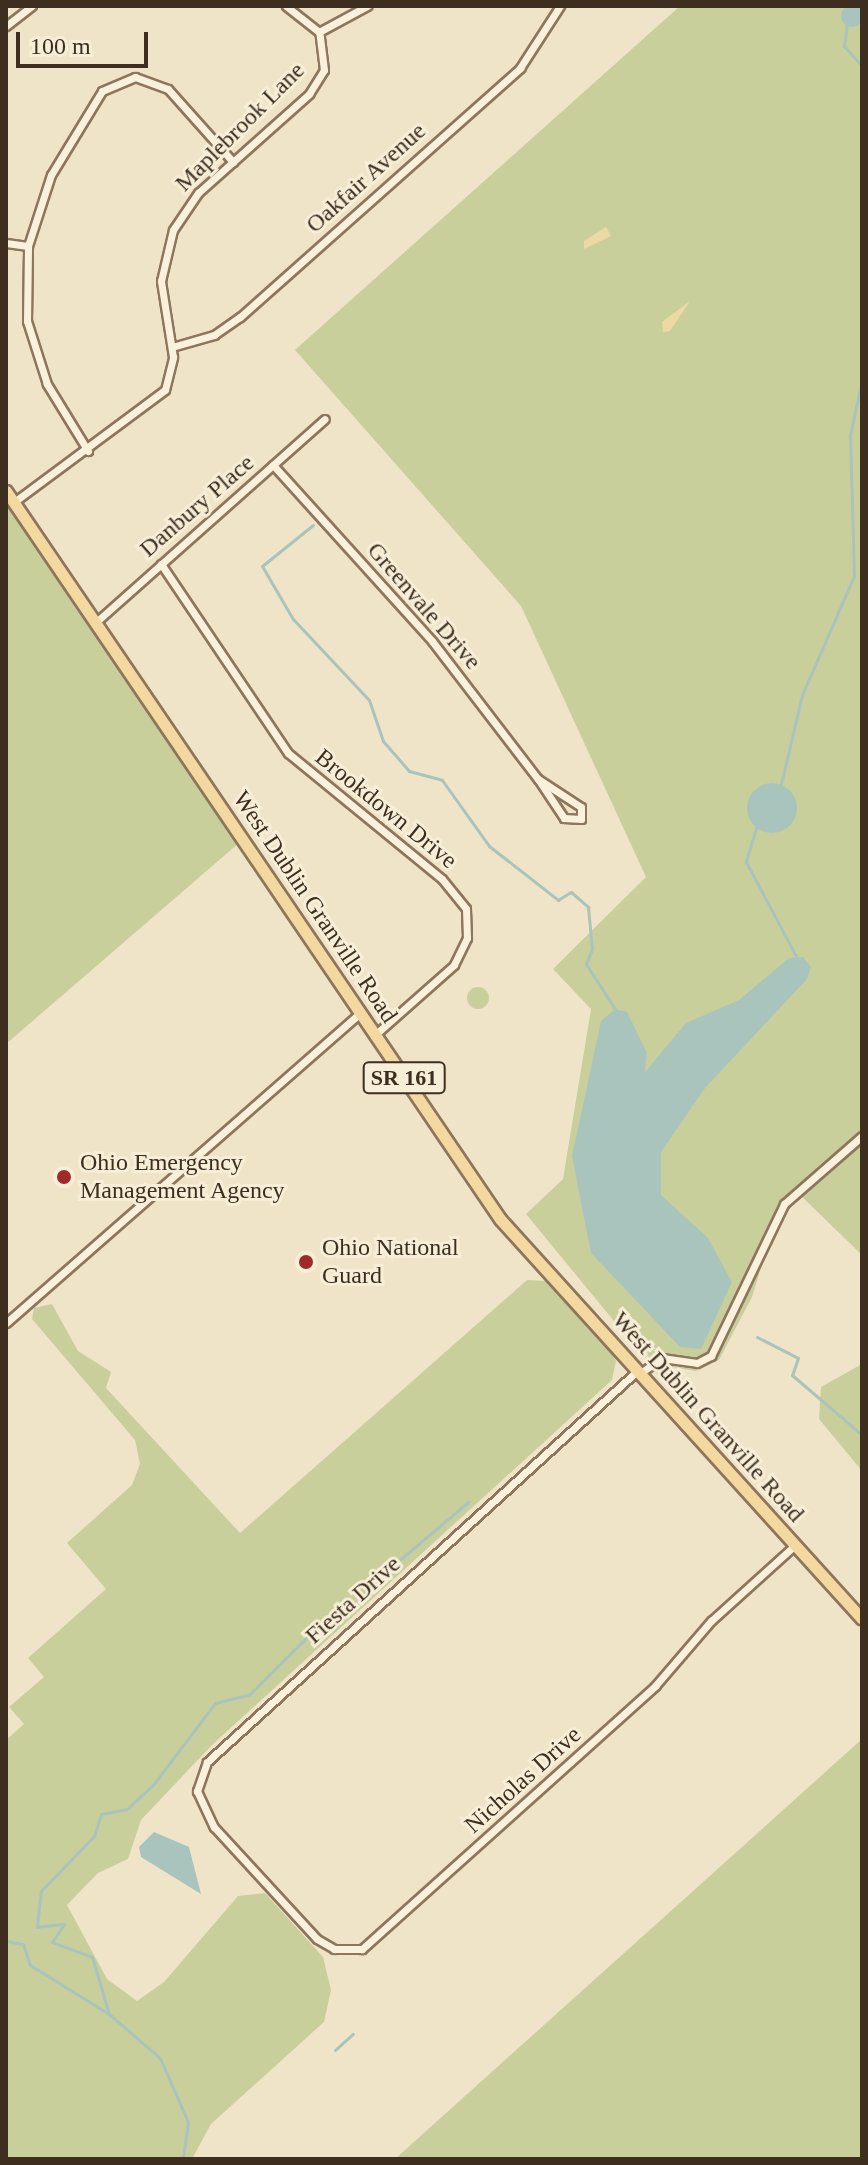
<!DOCTYPE html>
<html>
<head>
<meta charset="utf-8">
<style>
  body { margin:0 }
  #map { position:relative; width:868px; height:2165px; overflow:hidden; background:#f0e4c8; font-family:"Times New Roman",serif }
  div>[style] { position:absolute }
  [style*='--x'] { left:calc(var(--x)*1px); top:calc(var(--y)*1px); width:calc(var(--w)*1px); rotate:calc(var(--a)*1deg) }
  .green>* { inset:0; background:#c9cf9b }
  .round { border-radius:50% }
  .sand>* { inset:0; background:#ecd9a5 }
  .water>* { inset:0; background:#a9c4bc }
  .stream>* { height:3px; margin:-1.5px; padding:0 1.5px; transform-origin:1.5px; border-radius:1.5px; background:#a9c4bc }
  .roads { filter:drop-shadow(2px 0 #8d765c) drop-shadow(-2px 0 #8d765c) drop-shadow(0 2px #8d765c) drop-shadow(0 -2px #8d765c) }
  .street>* { height:7px; margin:-3.5px; padding:0 3.5px; transform-origin:3.5px; border-radius:3.5px; background:#faf1dc }
  .primary>* { height:11px; margin:-5.5px; padding:0 5.5px; transform-origin:5.5px; border-radius:5.5px; background:#f3d9a0 }
  .dots>* { width:22px; height:22px; translate:-50% -50%; box-sizing:border-box; border:4px solid #f7eed8; border-radius:50% }
  span { translate:-50% -50%; white-space:nowrap; text-align:center; line-height:1.15; -webkit-text-stroke:6px #f7eed8; paint-order:stroke }
  .shield-label span { padding:2px 6px; background:#f7eed8; border:2px solid; border-radius:6px; -webkit-text-stroke-width:0 }
  .shield-label { font-size:22px; color:#3d2e20; font-weight:700 }
  .street-label { font-size:24px; color:#3d2e20 }
  .poi-label { font-size:24px; color:#3d2e20 }
  .left { translate:0 -50%; text-align:left }
  .frame { position:absolute; inset:0; border:8px solid #3d2e20; pointer-events:none }
  .scale { position:absolute; left:16px; top:32px; width:132px; height:36px; box-sizing:border-box; border:4px solid #3d2e20; border-top:0; padding-left:10px; font-size:24px; line-height:28px; white-space:nowrap; color:#3d2e20; -webkit-text-stroke:6px #f7eed8; paint-order:stroke }
</style>
</head>
<body>
<div id="map">
  <div class="green">
    <div style="clip-path:polygon(680px 6px,862px 6px,862px 1255px,799px 1194px,769px 1241px,752px 1297px,719px 1360px,696px 1371px,673px 1367px,664px 1382px,526px 1214px,563px 1179px,591px 1009px,553px 969px,646px 877px,521px 606px,295px 350px)"></div>
    <div style="clip-path:polygon(6px 503px,239px 843px,6px 1044px)"></div>
    <div class="round" style="left:467px;top:987px;width:22px;height:22px"></div>
    <div style="clip-path:polygon(527px 1280px,547px 1281px,608px 1347px,616px 1361px,612px 1380px,212px 1745px,141px 1820px,128px 1859px,98px 1873px,67px 1905px,107px 1979px,137px 2001px,164px 1982px,238px 1896px,265px 1893px,323px 1957px,331px 1990px,324px 2022px,211px 2124px,192px 2159px,6px 2159px,6px 1740px,24px 1724px,9px 1707px,44px 1677px,28px 1658px,106px 1589px,67px 1543px,132px 1485px,140px 1464px,135px 1440px,32px 1319px,34px 1308px,52px 1304px,78px 1351px,111px 1372px,106px 1388px,240px 1533px)"></div>
    <div style="clip-path:polygon(862px 1364px,862px 1471px,819px 1419px,821px 1387px)"></div>
    <div style="clip-path:polygon(862px 1739px,862px 2159px,395px 2159px)"></div>
  </div>
  <div class="sand">
    <div style="clip-path:polygon(606px 227px,611px 236px,584px 249px,584px 241px)"></div>
    <div style="clip-path:polygon(690px 301px,670px 331px,663px 332px,662px 322px)"></div>
  </div>
  <div class="water">
    <div class="round" style="left:841px;top:5px;width:22px;height:22px"></div>
    <div class="round" style="left:747px;top:783px;width:50px;height:50px"></div>
    <div style="clip-path:polygon(803px 957px,811px 967px,807px 979px,705px 1088px,661px 1152px,661px 1195px,708px 1238px,732px 1282px,701px 1349px,680px 1347px,591px 1253px,572px 1156px,601px 1021px,615px 1009px,627px 1012px,647px 1053px,645px 1072px,686px 1023px,739px 1000px,789px 958px)"></div>
    <div style="clip-path:polygon(154px 1832px,189px 1847px,201px 1894px,141px 1857px,139px 1847px)"></div>
  </div>
  <div class="stream">
    <div style="--x:847;--y:23;--w:23;--a:97"></div>
    <div style="--x:844;--y:46;--w:27;--a:48"></div>
    <div style="--x:313;--y:525;--w:65;--a:141.2"></div>
    <div style="--x:262;--y:566;--w:61;--a:59.7"></div>
    <div style="--x:293;--y:619;--w:111;--a:46.8"></div>
    <div style="--x:369;--y:700;--w:43;--a:71.1"></div>
    <div style="--x:383;--y:741;--w:40;--a:49"></div>
    <div style="--x:409;--y:771;--w:34;--a:15"></div>
    <div style="--x:442;--y:780;--w:81;--a:54.5"></div>
    <div style="--x:489;--y:846;--w:88;--a:38"></div>
    <div style="--x:558;--y:900;--w:15;--a:-32"></div>
    <div style="--x:571;--y:892;--w:23;--a:41"></div>
    <div style="--x:588;--y:907;--w:42;--a:84.6"></div>
    <div style="--x:592;--y:949;--w:16;--a:112"></div>
    <div style="--x:586;--y:964;--w:54;--a:57.2"></div>
    <div style="--x:781;--y:784;--w:91;--a:-76.7"></div>
    <div style="--x:802;--y:695;--w:130;--a:-66.4"></div>
    <div style="--x:854;--y:576;--w:141;--a:-91.6"></div>
    <div style="--x:850;--y:435;--w:56;--a:-77.7"></div>
    <div style="--x:757;--y:825;--w:39;--a:107"></div>
    <div style="--x:746;--y:862;--w:106;--a:62"></div>
    <div style="--x:757;--y:1337;--w:46;--a:27.1"></div>
    <div style="--x:798;--y:1358;--w:18;--a:109"></div>
    <div style="--x:792;--y:1375;--w:92;--a:40.6"></div>
    <div style="--x:6;--y:1941;--w:17;--a:10"></div>
    <div style="--x:23;--y:1944;--w:22;--a:72"></div>
    <div style="--x:30;--y:1965;--w:93;--a:31.8"></div>
    <div style="--x:109;--y:2014;--w:67;--a:40.8"></div>
    <div style="--x:160;--y:2058;--w:70;--a:66.4"></div>
    <div style="--x:188;--y:2122;--w:37;--a:98"></div>
    <div style="--x:109;--y:2014;--w:59;--a:-106.6"></div>
    <div style="--x:92;--y:1957;--w:43;--a:-159.4"></div>
    <div style="--x:52;--y:1942;--w:22;--a:-56"></div>
    <div style="--x:64;--y:1924;--w:27;--a:174"></div>
    <div style="--x:37;--y:1927;--w:36;--a:-84"></div>
    <div style="--x:41;--y:1891;--w:76;--a:-46.1"></div>
    <div style="--x:94;--y:1836;--w:23;--a:-72"></div>
    <div style="--x:101;--y:1814;--w:26;--a:-11"></div>
    <div style="--x:127;--y:1809;--w:35;--a:-43"></div>
    <div style="--x:153;--y:1785;--w:103;--a:-52.9"></div>
    <div style="--x:215;--y:1703;--w:36;--a:-14"></div>
    <div style="--x:250;--y:1694;--w:85;--a:-45"></div>
    <div style="--x:310;--y:1634;--w:25;--a:-12"></div>
    <div style="--x:334;--y:1629;--w:65;--a:-49.4"></div>
    <div style="--x:376;--y:1580;--w:121;--a:-40.3"></div>
    <div style="--x:335;--y:2050;--w:24;--a:-42"></div>
  </div>
  <div class="roads">
    <div class="street">
      <div style="--x:6;--y:26;--w:33;--a:-38"></div>
      <div style="--x:319;--y:32;--w:55;--a:-28.4"></div>
      <div style="--x:6;--y:243;--w:22;--a:8"></div>
      <div style="--x:172;--y:347;--w:44;--a:-15.9"></div>
      <div style="--x:214;--y:335;--w:32;--a:-35"></div>
      <div style="--x:240;--y:317;--w:375;--a:-41.6"></div>
      <div style="--x:520;--y:68;--w:74;--a:-57.2"></div>
      <div style="--x:88;--y:451;--w:79;--a:-121.5"></div>
      <div style="--x:47;--y:384;--w:66;--a:-107.6"></div>
      <div style="--x:27;--y:321;--w:75;--a:-89.2"></div>
      <div style="--x:28;--y:246;--w:75;--a:-72.1"></div>
      <div style="--x:51;--y:175;--w:98;--a:-58.7"></div>
      <div style="--x:102;--y:91;--w:36;--a:-23"></div>
      <div style="--x:135;--y:77;--w:35;--a:20"></div>
      <div style="--x:168;--y:89;--w:98;--a:48.3"></div>
      <div style="--x:273;--y:465;--w:237;--a:47.9"></div>
      <div style="--x:432;--y:641;--w:174;--a:52.5"></div>
      <div style="--x:538;--y:779;--w:51;--a:33.1"></div>
      <div style="--x:581;--y:807;--w:12;--a:90"></div>
      <div style="--x:581;--y:819;--w:17;--a:-177"></div>
      <div style="--x:564;--y:818;--w:47;--a:-123.7"></div>
      <div style="--x:14;--y:502;--w:188;--a:-36.6"></div>
      <div style="--x:165;--y:390;--w:34;--a:-76"></div>
      <div style="--x:173;--y:357;--w:77;--a:-99"></div>
      <div style="--x:161;--y:281;--w:52;--a:-76.8"></div>
      <div style="--x:173;--y:230;--w:45;--a:-56"></div>
      <div style="--x:198;--y:193;--w:149;--a:-41.7"></div>
      <div style="--x:309;--y:94;--w:28;--a:-58"></div>
      <div style="--x:324;--y:70;--w:38;--a:-97"></div>
      <div style="--x:319;--y:32;--w:42;--a:-141.8"></div>
      <div style="--x:161;--y:564;--w:228;--a:56.1"></div>
      <div style="--x:288;--y:753;--w:199;--a:39.3"></div>
      <div style="--x:442;--y:879;--w:38;--a:51"></div>
      <div style="--x:466;--y:909;--w:29;--a:88"></div>
      <div style="--x:467;--y:938;--w:30;--a:116"></div>
      <div style="--x:454;--y:965;--w:106;--a:138.5"></div>
      <div style="--x:95;--y:623;--w:307;--a:-41.6"></div>
      <div style="--x:6;--y:1323;--w:471;--a:-41.2"></div>
      <div style="--x:637;--y:1371;--w:581;--a:137.72"></div>
      <div style="--x:207;--y:1762;--w:31;--a:109"></div>
      <div style="--x:197;--y:1791;--w:40;--a:65"></div>
      <div style="--x:214;--y:1827;--w:152;--a:47.4"></div>
      <div style="--x:317;--y:1939;--w:20;--a:30"></div>
      <div style="--x:334;--y:1949;--w:28;--a:0"></div>
      <div style="--x:362;--y:1949;--w:394;--a:-41.9"></div>
      <div style="--x:655;--y:1686;--w:86;--a:-49.3"></div>
      <div style="--x:711;--y:1621;--w:113;--a:-42.1"></div>
      <div style="--x:639;--y:1374;--w:28;--a:-35"></div>
      <div style="--x:662;--y:1358;--w:35;--a:8"></div>
      <div style="--x:697;--y:1363;--w:16;--a:-27"></div>
      <div style="--x:711;--y:1356;--w:169;--a:-64.3"></div>
      <div style="--x:784;--y:1204;--w:103;--a:-41.1"></div>
    </div>
    <div class="primary">
      <div style="--x:6;--y:491;--w:880;--a:55.84"></div>
      <div style="--x:500;--y:1219;--w:539;--a:47.85"></div>
    </div>
  </div>
  <div class="dots">
    <div style="left:64px;top:1177px;background:#9e2a2b"></div>
    <div style="left:306px;top:1262px;background:#9e2a2b"></div>
  </div>
  <div class="shield-label">
    <span style="left:404px;top:1078px">SR 161</span>
  </div>
  <div class="street-label">
    <span style="left:240px;top:127px;rotate:-45deg">Maplebrook Lane</span>
    <span style="left:366px;top:178px;rotate:-42deg">Oakfair Avenue</span>
    <span style="left:197px;top:506px;rotate:-41deg">Danbury Place</span>
    <span style="left:424px;top:606px;rotate:49deg">Greenvale Drive</span>
    <span style="left:386px;top:809px;rotate:39deg">Brookdown Drive</span>
    <span style="left:315px;top:907px;rotate:56deg">West Dublin Granville Road</span>
    <span style="left:708px;top:1417px;rotate:48deg">West Dublin Granville Road</span>
    <span style="left:353px;top:1600px;rotate:-42deg">Fiesta Drive</span>
    <span style="left:523px;top:1780px;rotate:-42deg">Nicholas Drive</span>
  </div>
  <div class="poi-label">
    <span class="left" style="left:80px;top:1177px">Ohio Emergency<br>Management Agency</span>
    <span class="left" style="left:322px;top:1262px">Ohio National<br>Guard</span>
  </div>
  <div class="frame"></div>
  <div class="scale">100 m</div>
</div>
</body>
</html>
